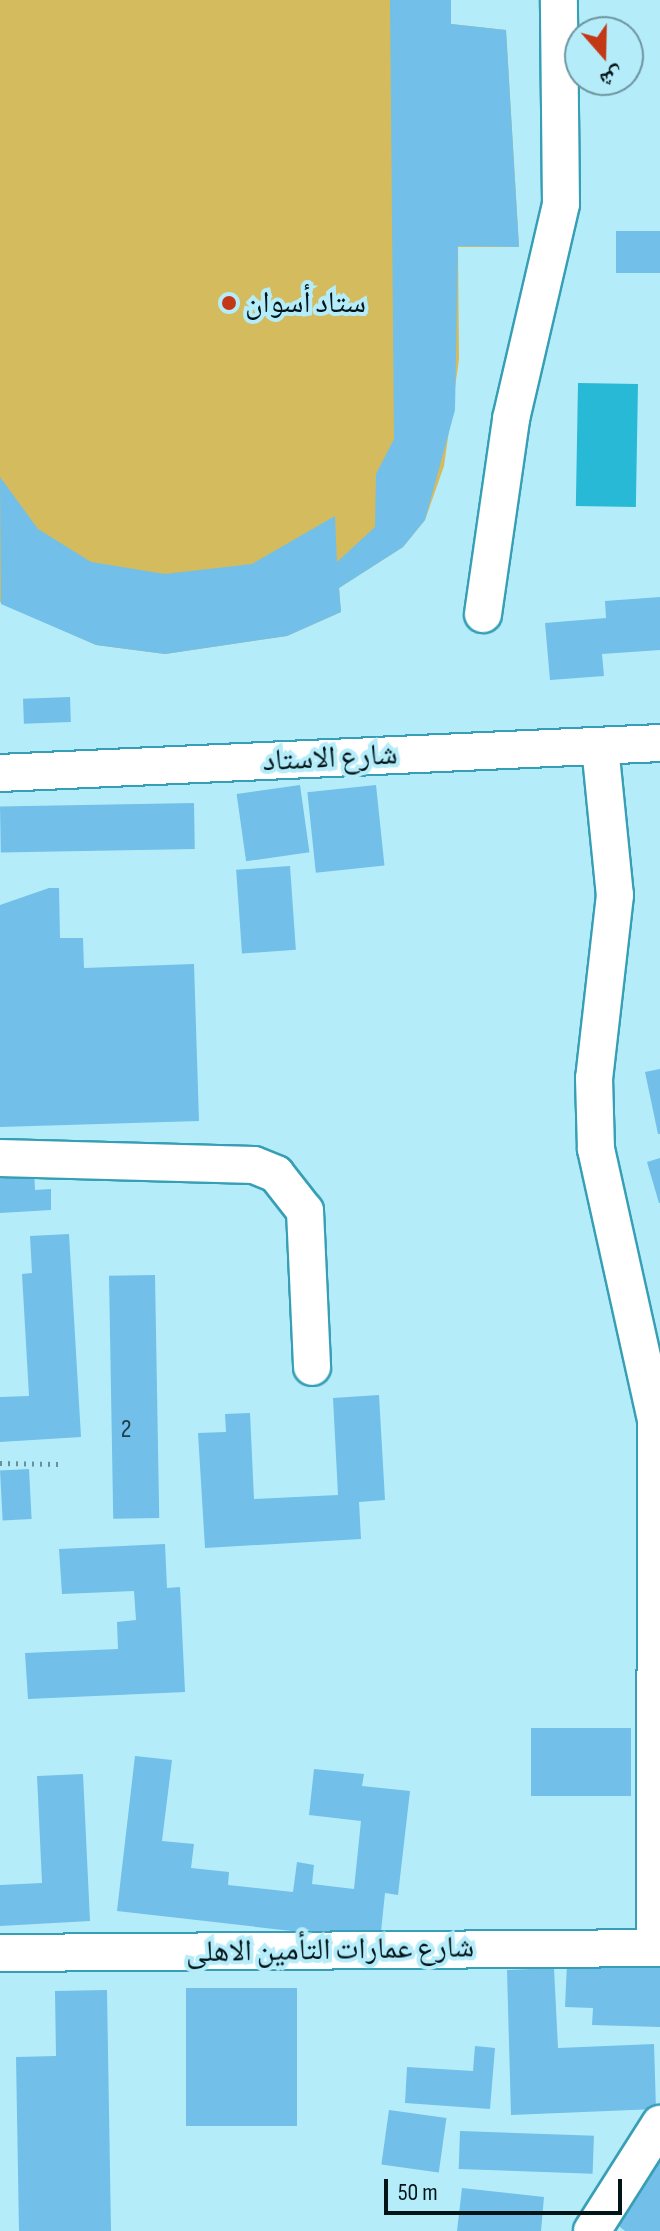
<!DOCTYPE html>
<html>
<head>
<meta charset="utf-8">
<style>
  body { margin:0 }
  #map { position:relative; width:660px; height:2231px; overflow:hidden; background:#b5ecf9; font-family:"Sofia Sans Condensed","Noto Naskh Arabic",sans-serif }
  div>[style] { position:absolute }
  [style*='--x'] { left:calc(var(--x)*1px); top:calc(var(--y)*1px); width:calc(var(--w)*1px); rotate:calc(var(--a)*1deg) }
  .green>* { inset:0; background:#d4bb5d }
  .water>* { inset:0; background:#27b9d5; transform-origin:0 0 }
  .building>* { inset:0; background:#72bfea; transform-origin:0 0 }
  .path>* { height:5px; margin-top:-2.5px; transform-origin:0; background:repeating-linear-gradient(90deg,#69919a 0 2px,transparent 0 8px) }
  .roads { filter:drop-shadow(2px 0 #379fb5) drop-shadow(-2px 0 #379fb5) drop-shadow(0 2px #379fb5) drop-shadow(0 -2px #379fb5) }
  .minor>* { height:36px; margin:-18px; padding:0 18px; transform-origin:18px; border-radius:18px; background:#fff }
  .dots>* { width:22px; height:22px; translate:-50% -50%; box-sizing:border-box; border:4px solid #b5ecf9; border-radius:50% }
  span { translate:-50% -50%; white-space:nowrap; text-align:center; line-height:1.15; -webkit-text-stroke:8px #b5ecf9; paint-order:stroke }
  .number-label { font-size:26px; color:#1d404d }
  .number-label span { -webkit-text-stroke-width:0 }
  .poi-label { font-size:30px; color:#011519 }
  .left { translate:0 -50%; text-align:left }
  .street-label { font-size:30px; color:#011519 }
  .north { position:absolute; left:564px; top:16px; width:80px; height:80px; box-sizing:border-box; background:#b5ecf9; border:2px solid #6d969f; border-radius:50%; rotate:160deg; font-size:22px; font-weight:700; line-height:32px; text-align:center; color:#011519 }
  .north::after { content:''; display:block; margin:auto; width:28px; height:36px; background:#c33916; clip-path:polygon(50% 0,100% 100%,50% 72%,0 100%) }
  .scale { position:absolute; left:384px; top:2179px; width:238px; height:36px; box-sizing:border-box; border:4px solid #011519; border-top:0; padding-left:10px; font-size:24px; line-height:28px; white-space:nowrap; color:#011519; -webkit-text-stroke:6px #b5ecf9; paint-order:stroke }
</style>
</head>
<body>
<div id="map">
  <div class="green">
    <div style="clip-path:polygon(0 0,451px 0,451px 24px,506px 30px,519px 247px,458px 247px,459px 359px,444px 466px,425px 520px,403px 547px,339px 588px,341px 612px,287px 636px,165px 654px,96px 645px,0 602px)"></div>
  </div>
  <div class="water">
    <div style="left:578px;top:383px;width:60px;height:123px;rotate:1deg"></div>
  </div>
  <div class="building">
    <div style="clip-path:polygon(390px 0,451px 0,451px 24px,506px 30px,519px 247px,458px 246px,455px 410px,425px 520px,403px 547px,339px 588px,341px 612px,287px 636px,165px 654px,96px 645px,1px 604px,0 477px,38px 529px,91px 562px,165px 574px,252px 564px,335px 516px,337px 562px,375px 527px,376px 474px,394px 439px)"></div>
    <div style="left:660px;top:231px;width:42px;height:44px;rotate:90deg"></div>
    <div style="clip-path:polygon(660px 597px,660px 650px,602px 654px,604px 676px,550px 680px,545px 623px,606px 618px,605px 601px)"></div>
    <div style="left:70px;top:697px;width:25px;height:47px;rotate:88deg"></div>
    <div style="left:300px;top:785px;width:68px;height:64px;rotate:82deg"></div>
    <div style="left:376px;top:785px;width:81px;height:69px;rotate:84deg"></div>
    <div style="left:194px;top:803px;width:46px;height:194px;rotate:89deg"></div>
    <div style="left:290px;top:866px;width:84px;height:54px;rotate:86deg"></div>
    <div style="clip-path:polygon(49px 888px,59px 888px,60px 938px,83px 938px,84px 968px,194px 964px,199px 1121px,0 1127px,0 905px)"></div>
    <div style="clip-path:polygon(660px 1069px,660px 1134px,658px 1134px,645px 1072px)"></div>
    <div style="clip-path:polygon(660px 1158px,660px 1203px,659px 1203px,647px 1162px)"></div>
    <div style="clip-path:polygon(34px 1165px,35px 1190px,51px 1189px,51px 1210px,0 1213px,0 1167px)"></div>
    <div style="clip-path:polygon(69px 1234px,81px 1437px,0 1442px,0 1397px,29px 1396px,22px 1274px,32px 1273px,30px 1236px)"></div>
    <div style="left:155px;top:1275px;width:243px;height:46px;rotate:89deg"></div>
    <div style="clip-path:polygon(379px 1395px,385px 1500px,359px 1502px,361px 1539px,205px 1548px,198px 1433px,226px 1432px,225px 1414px,250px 1413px,254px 1499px,338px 1495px,333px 1398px)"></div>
    <div style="left:29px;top:1469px;width:50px;height:29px;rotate:87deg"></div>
    <div style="clip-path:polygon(165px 1544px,167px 1588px,180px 1587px,185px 1692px,28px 1699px,25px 1653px,118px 1649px,117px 1622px,136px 1620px,134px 1591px,62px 1594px,59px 1549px)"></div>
    <div style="left:531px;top:1728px;width:100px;height:68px"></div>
    <div style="clip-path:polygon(135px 1756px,172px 1760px,162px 1841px,194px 1844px,191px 1868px,229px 1872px,228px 1885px,293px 1892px,297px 1862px,314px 1865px,312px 1884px,354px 1889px,361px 1821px,309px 1815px,314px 1769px,364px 1774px,362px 1786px,410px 1791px,398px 1895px,385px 1893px,380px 1941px,117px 1911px)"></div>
    <div style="clip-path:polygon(83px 1774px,90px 1921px,0 1926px,0 1885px,42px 1883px,37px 1776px)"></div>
    <div style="clip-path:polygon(567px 1963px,660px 1967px,660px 2027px,592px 2025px,593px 2008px,565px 2007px)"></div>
    <div style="clip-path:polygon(554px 1968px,558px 2048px,654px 2044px,656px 2109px,511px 2115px,507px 1970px)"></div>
    <div style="left:297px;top:1988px;width:138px;height:111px;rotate:90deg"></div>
    <div style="clip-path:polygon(107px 1990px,111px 2231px,19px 2231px,16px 2057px,56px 2056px,55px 1991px)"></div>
    <div style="clip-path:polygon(475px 2046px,495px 2048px,490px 2109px,405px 2103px,407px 2067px,473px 2071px)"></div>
    <div style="left:389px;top:2110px;width:58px;height:55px;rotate:8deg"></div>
    <div style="left:460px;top:2131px;width:134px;height:38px;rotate:2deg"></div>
    <div style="clip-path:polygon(660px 2147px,660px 2231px,625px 2231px,605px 2215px)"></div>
    <div style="clip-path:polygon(462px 2188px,544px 2197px,541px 2231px,457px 2231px)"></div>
  </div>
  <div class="path">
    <div style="--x:0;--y:1463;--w:59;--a:1"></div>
  </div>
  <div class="roads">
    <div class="minor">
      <div style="--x:483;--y:614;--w:197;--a:-81.8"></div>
      <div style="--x:511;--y:419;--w:221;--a:-76.9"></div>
      <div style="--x:561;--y:204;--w:204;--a:-90.6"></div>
      <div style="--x:600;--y:746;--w:150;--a:84.3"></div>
      <div style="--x:615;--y:895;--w:184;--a:96.5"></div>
      <div style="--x:594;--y:1078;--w:71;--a:88.4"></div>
      <div style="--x:596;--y:1149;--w:278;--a:77.5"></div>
      <div style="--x:656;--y:1420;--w:527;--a:90.11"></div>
      <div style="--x:0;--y:773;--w:661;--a:-2.6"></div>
      <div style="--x:0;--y:1158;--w:254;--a:1.6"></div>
      <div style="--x:254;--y:1165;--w:24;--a:22"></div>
      <div style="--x:276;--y:1174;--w:47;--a:51.9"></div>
      <div style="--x:305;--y:1211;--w:156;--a:87.4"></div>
      <div style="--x:0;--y:1953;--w:660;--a:-0.43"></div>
      <div style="--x:592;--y:2231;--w:127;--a:-57.6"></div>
    </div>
  </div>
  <div class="dots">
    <div style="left:229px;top:303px;background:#c33916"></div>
  </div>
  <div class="number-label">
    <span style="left:126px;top:1430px">2</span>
  </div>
  <div class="poi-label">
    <span class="left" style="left:245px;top:303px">ستاد أسوان</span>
  </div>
  <div class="street-label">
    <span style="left:330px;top:758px;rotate:-3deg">شارع الاستاد</span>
    <span style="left:330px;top:1950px;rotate:-1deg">شارع عمارات التأمين الاهلى</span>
  </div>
  <div class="north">ش</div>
  <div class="scale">50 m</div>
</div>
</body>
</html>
